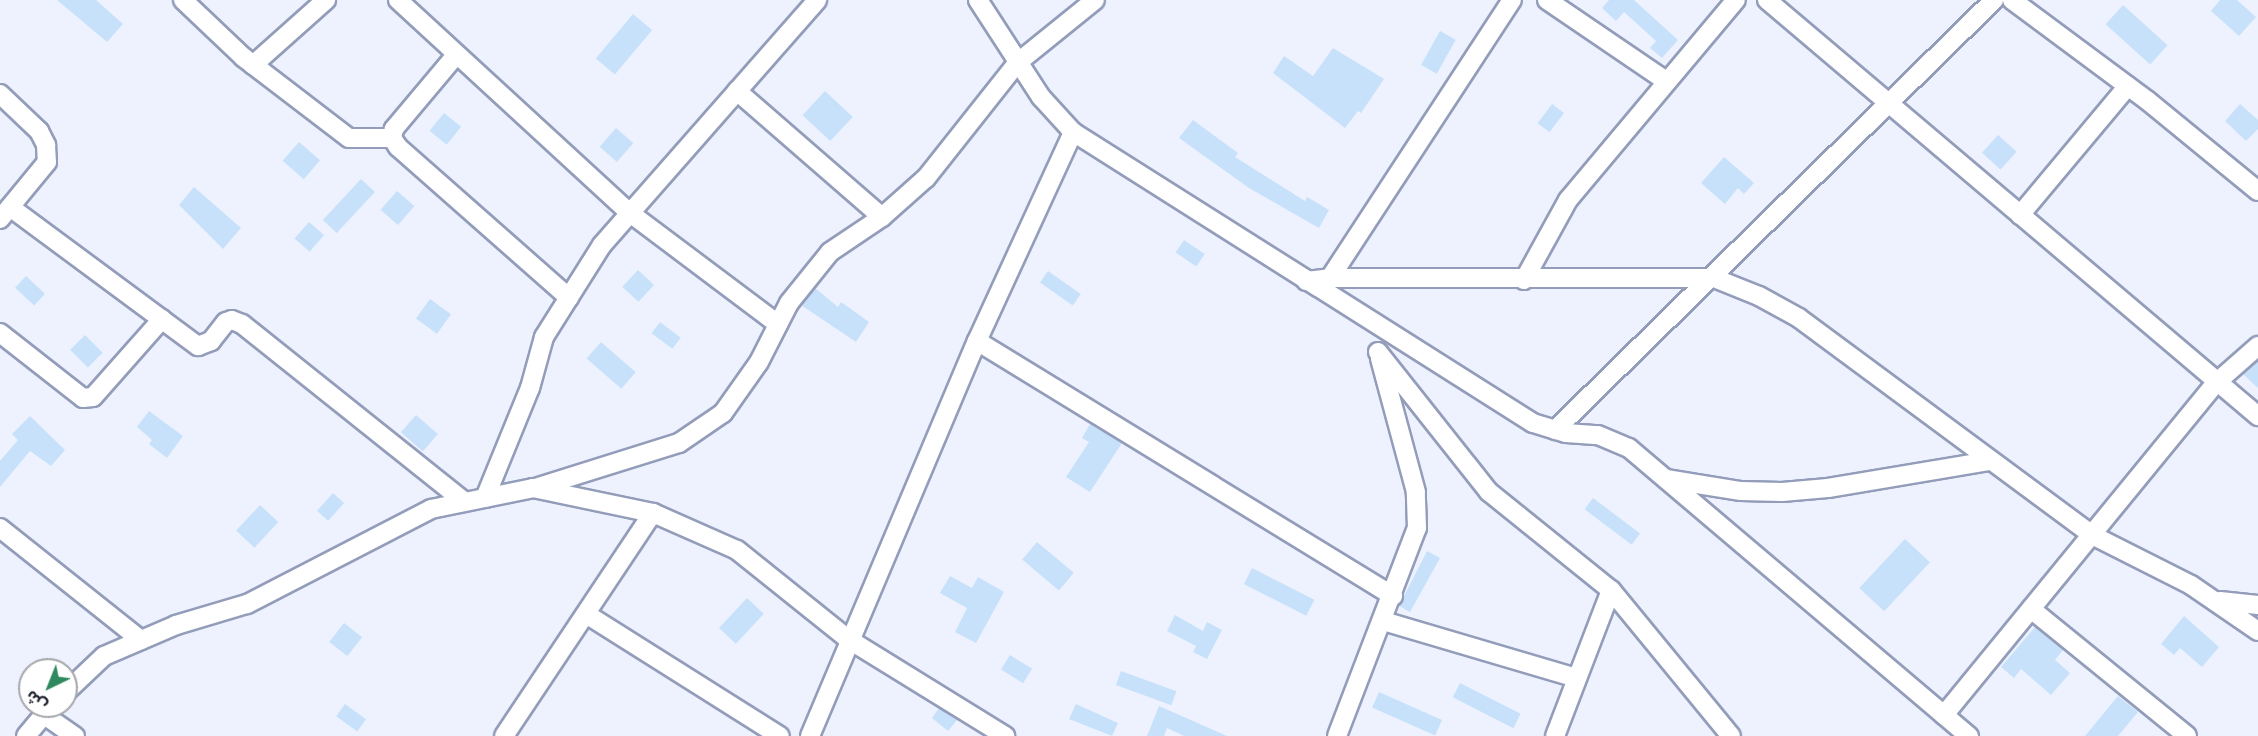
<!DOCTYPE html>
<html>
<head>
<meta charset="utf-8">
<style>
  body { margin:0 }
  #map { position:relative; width:2258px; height:736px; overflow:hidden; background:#eef2ff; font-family:Overpass,"Noto Sans Arabic",sans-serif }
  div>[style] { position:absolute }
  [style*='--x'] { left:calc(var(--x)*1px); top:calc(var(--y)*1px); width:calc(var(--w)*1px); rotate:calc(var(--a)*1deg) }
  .building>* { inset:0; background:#c7e1fa; transform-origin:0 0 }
  .roads { filter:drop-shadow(2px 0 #939dba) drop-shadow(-2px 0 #939dba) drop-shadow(0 2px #939dba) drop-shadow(0 -2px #939dba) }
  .street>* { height:18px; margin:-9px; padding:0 9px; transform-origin:9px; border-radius:9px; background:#fff }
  span { translate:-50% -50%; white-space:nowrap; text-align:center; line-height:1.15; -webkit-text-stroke:4.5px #fff; paint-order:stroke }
  .north { position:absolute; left:18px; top:658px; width:60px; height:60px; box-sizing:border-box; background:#fff; border:2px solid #a5a7ab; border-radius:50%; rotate:223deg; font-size:16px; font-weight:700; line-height:24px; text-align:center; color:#1e222d }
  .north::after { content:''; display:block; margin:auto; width:21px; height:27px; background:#2f895e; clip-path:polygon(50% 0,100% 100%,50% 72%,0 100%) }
</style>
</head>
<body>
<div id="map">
  <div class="building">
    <div style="clip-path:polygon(57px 0,96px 0,123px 24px,107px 42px)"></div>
    <div style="clip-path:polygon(1609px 0,1634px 0,1678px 40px,1662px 58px,1650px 48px,1656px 41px,1624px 12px,1616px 21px,1602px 8px)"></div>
    <div style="clip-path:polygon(2220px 0,2237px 0,2256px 17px,2239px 36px,2211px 11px)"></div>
    <div style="left:2123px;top:5px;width:60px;height:26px;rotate:42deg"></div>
    <div style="left:633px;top:14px;width:25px;height:58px;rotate:40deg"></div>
    <div style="left:1440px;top:31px;width:18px;height:39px;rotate:29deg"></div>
    <div style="clip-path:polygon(1333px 48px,1384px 79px,1361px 113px,1358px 111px,1345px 128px,1273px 73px,1284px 56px,1313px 76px)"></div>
    <div style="left:825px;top:91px;width:38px;height:33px;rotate:43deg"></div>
    <div style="left:1552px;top:104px;width:15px;height:24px;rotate:37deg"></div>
    <div style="clip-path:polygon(2240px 104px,2258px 120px,2258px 129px,2246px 141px,2225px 121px)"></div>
    <div style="left:444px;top:113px;width:22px;height:23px;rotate:39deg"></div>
    <div style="clip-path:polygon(1193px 120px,1238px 153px,1235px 157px,1305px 201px,1307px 197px,1329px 210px,1319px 228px,1249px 188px,1179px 138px)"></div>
    <div style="left:616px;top:128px;width:23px;height:25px;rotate:41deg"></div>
    <div style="left:1998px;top:135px;width:25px;height:24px;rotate:42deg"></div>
    <div style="left:299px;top:142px;width:28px;height:25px;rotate:41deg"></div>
    <div style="clip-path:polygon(1724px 157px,1754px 183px,1744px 194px,1738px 188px,1725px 204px,1701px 183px)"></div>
    <div style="left:361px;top:179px;width:19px;height:56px;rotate:43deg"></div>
    <div style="clip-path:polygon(194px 187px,241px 228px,223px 249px,179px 205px)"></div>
    <div style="left:397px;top:191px;width:23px;height:25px;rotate:41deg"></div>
    <div style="left:309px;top:222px;width:20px;height:22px;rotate:41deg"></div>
    <div style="left:1184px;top:240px;width:25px;height:15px;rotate:34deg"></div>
    <div style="left:638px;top:270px;width:22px;height:23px;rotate:43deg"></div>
    <div style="left:1048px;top:271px;width:40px;height:14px;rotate:35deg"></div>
    <div style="left:26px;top:276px;width:26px;height:16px;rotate:43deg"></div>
    <div style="clip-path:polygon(815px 288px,838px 307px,841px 302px,869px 322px,856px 342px,801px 305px)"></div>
    <div style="left:430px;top:299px;width:26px;height:24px;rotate:36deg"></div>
    <div style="left:660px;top:322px;width:26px;height:14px;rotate:37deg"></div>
    <div style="left:85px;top:335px;width:25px;height:21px;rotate:45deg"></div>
    <div style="left:601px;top:342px;width:46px;height:22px;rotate:41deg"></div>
    <div style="clip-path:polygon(2258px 361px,2258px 388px,2243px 374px)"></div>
    <div style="clip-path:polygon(149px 411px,183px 436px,167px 458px,149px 444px,152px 440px,137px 427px)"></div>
    <div style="left:416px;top:415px;width:29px;height:23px;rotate:41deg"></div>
    <div style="clip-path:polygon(30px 416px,65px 450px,51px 466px,30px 451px,0 487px,0 461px,18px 440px,12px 434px)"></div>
    <div style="clip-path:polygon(1090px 424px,1122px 443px,1090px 492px,1066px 477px,1089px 442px,1082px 438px)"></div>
    <div style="left:333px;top:493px;width:15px;height:24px;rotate:42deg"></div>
    <div style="left:1593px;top:498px;width:59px;height:14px;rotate:37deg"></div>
    <div style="left:260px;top:505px;width:25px;height:35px;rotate:43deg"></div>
    <div style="left:1905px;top:539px;width:34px;height:67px;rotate:43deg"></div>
    <div style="left:1037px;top:542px;width:48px;height:23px;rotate:40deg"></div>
    <div style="clip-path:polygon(1427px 551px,1440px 558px,1410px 612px,1399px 606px)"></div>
    <div style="left:1252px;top:568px;width:70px;height:18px;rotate:27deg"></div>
    <div style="clip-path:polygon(950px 576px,972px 588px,978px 577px,1004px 592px,976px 643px,955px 632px,967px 608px,940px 593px)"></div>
    <div style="left:747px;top:598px;width:23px;height:41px;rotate:43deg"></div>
    <div style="clip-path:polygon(1175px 615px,1203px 631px,1207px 622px,1222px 630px,1207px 659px,1193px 652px,1196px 646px,1167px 631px)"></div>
    <div style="clip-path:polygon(2184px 616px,2219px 647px,2202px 667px,2180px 648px,2174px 655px,2161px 644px)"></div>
    <div style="left:344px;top:623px;width:23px;height:24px;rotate:38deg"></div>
    <div style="clip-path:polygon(2035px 627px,2063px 650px,2055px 660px,2070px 673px,2051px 695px,2021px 669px,2014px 678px,2001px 667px)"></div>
    <div style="left:1010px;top:655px;width:26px;height:17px;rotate:32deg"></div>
    <div style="left:1121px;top:671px;width:59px;height:15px;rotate:20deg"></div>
    <div style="left:1460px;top:683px;width:68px;height:16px;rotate:27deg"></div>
    <div style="left:1379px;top:692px;width:69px;height:17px;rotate:24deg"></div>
    <div style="clip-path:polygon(2118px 696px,2138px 712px,2118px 736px,2085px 736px)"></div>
    <div style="left:345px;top:704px;width:26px;height:15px;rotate:36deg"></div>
    <div style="clip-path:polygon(1076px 704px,1118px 723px,1112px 736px,1069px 719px)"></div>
    <div style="clip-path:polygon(1159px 706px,1227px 736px,1184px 736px,1167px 728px,1164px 736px,1147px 736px)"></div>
    <div style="clip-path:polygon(939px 708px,957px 720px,948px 731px,932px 718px)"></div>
  </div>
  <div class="roads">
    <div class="street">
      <div style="--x:183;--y:0;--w:83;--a:43.5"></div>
      <div style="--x:243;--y:57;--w:133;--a:37.4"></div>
      <div style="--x:349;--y:138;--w:43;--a:0"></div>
      <div style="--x:398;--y:0;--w:315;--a:42.6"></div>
      <div style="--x:630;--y:213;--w:185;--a:36.9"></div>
      <div style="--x:978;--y:0;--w:116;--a:57"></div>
      <div style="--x:1041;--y:97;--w:47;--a:47.6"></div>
      <div style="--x:1073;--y:132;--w:544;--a:32.32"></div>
      <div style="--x:1533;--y:423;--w:34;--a:17"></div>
      <div style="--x:1566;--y:433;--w:32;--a:4"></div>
      <div style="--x:1598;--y:435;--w:34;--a:23"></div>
      <div style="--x:1629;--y:448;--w:446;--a:40.3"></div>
      <div style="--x:1547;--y:0;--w:144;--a:34.2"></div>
      <div style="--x:1767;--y:0;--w:644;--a:40.27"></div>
      <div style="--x:2012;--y:0;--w:169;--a:36.6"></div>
      <div style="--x:2148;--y:101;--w:142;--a:39.3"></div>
      <div style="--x:456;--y:55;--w:97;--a:130"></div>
      <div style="--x:394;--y:129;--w:9;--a:103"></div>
      <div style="--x:392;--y:138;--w:11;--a:56"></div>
      <div style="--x:398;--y:147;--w:228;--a:41.4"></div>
      <div style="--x:253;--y:65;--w:98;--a:-41.7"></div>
      <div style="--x:737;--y:91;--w:192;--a:41"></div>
      <div style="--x:0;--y:94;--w:54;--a:43.5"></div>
      <div style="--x:39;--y:131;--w:16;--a:63"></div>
      <div style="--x:46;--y:145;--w:17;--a:87"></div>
      <div style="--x:47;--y:162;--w:74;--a:129.5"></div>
      <div style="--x:10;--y:207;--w:234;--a:36.5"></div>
      <div style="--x:198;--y:346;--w:14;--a:-21"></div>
      <div style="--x:211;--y:341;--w:24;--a:-52"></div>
      <div style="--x:226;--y:322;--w:6;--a:-18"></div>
      <div style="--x:232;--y:320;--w:11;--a:22"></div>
      <div style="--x:242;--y:324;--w:285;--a:38.6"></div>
      <div style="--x:2020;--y:215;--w:168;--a:-50.1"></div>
      <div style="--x:1330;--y:278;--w:332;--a:-56.8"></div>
      <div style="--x:1524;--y:280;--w:91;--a:-61.2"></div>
      <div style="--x:1568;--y:200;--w:261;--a:-50"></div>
      <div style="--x:1306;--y:281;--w:24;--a:-7"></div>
      <div style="--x:1330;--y:278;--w:384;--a:0"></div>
      <div style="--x:1714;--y:278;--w:48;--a:21.8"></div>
      <div style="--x:1759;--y:296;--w:46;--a:28.8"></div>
      <div style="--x:1799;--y:318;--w:365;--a:36.5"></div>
      <div style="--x:2092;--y:535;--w:111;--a:26.8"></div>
      <div style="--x:2191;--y:585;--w:81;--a:34.5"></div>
      <div style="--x:0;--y:333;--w:105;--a:38.1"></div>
      <div style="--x:83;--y:398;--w:10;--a:-6"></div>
      <div style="--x:93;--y:397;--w:104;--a:-48.5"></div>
      <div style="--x:977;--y:341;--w:488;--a:31.5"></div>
      <div style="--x:1378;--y:352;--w:179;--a:51.6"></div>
      <div style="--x:1489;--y:492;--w:156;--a:38.8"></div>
      <div style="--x:1611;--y:590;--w:189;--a:50.6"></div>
      <div style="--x:1555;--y:430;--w:615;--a:-44.41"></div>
      <div style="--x:1666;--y:479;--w:76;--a:9.1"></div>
      <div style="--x:1741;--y:491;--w:41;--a:1.4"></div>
      <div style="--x:1782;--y:492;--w:46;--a:-5"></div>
      <div style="--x:1828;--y:488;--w:164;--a:-9.5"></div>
      <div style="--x:535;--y:488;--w:151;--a:-17.4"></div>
      <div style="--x:679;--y:443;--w:53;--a:-34.3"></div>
      <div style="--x:723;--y:413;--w:62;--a:-54.8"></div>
      <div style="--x:759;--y:362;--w:66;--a:-63"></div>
      <div style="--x:789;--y:303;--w:65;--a:-51.2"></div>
      <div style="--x:830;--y:252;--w:63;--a:-33.9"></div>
      <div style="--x:882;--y:217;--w:59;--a:-41.6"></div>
      <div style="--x:926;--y:178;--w:147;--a:-51.6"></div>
      <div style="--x:1017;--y:63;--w:100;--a:-38.9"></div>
      <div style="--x:485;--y:498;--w:119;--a:-67.8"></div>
      <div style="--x:530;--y:388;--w:53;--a:-74.6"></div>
      <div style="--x:544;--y:337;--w:109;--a:-57.8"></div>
      <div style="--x:602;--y:245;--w:326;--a:-48.7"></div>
      <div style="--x:0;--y:528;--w:180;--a:38.5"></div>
      <div style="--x:2220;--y:601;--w:38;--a:6"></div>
      <div style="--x:2031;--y:609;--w:201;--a:39.1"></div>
      <div style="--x:586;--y:614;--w:229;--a:32.2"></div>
      <div style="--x:1383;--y:621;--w:202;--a:16.4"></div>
      <div style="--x:66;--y:692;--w:52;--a:-43.5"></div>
      <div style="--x:104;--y:656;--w:78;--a:-23.3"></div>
      <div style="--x:176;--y:625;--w:74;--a:-16.5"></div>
      <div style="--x:247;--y:604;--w:207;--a:-27.3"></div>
      <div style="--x:431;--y:509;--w:104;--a:-11.6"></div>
      <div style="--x:533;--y:488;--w:123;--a:11.8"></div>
      <div style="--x:653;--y:513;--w:92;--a:23.8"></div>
      <div style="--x:737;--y:550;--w:142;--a:38.7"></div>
      <div style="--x:848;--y:639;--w:185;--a:31.7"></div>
      <div style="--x:43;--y:714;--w:39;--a:35"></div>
      <div style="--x:1944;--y:715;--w:431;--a:-50.7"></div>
      <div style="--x:2217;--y:382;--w:55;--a:-41.3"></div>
      <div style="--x:26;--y:736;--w:39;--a:-50"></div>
      <div style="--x:504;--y:736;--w:268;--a:-56.3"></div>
      <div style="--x:810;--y:736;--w:429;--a:-67.1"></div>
      <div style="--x:977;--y:341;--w:230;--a:-65.3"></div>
      <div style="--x:1337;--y:736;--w:223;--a:-69"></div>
      <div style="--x:1417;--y:528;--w:36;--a:-92"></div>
      <div style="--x:1416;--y:492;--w:138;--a:-105.1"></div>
      <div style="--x:1555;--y:736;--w:156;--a:-69"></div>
    </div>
  </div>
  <div class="north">ش</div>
</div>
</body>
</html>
